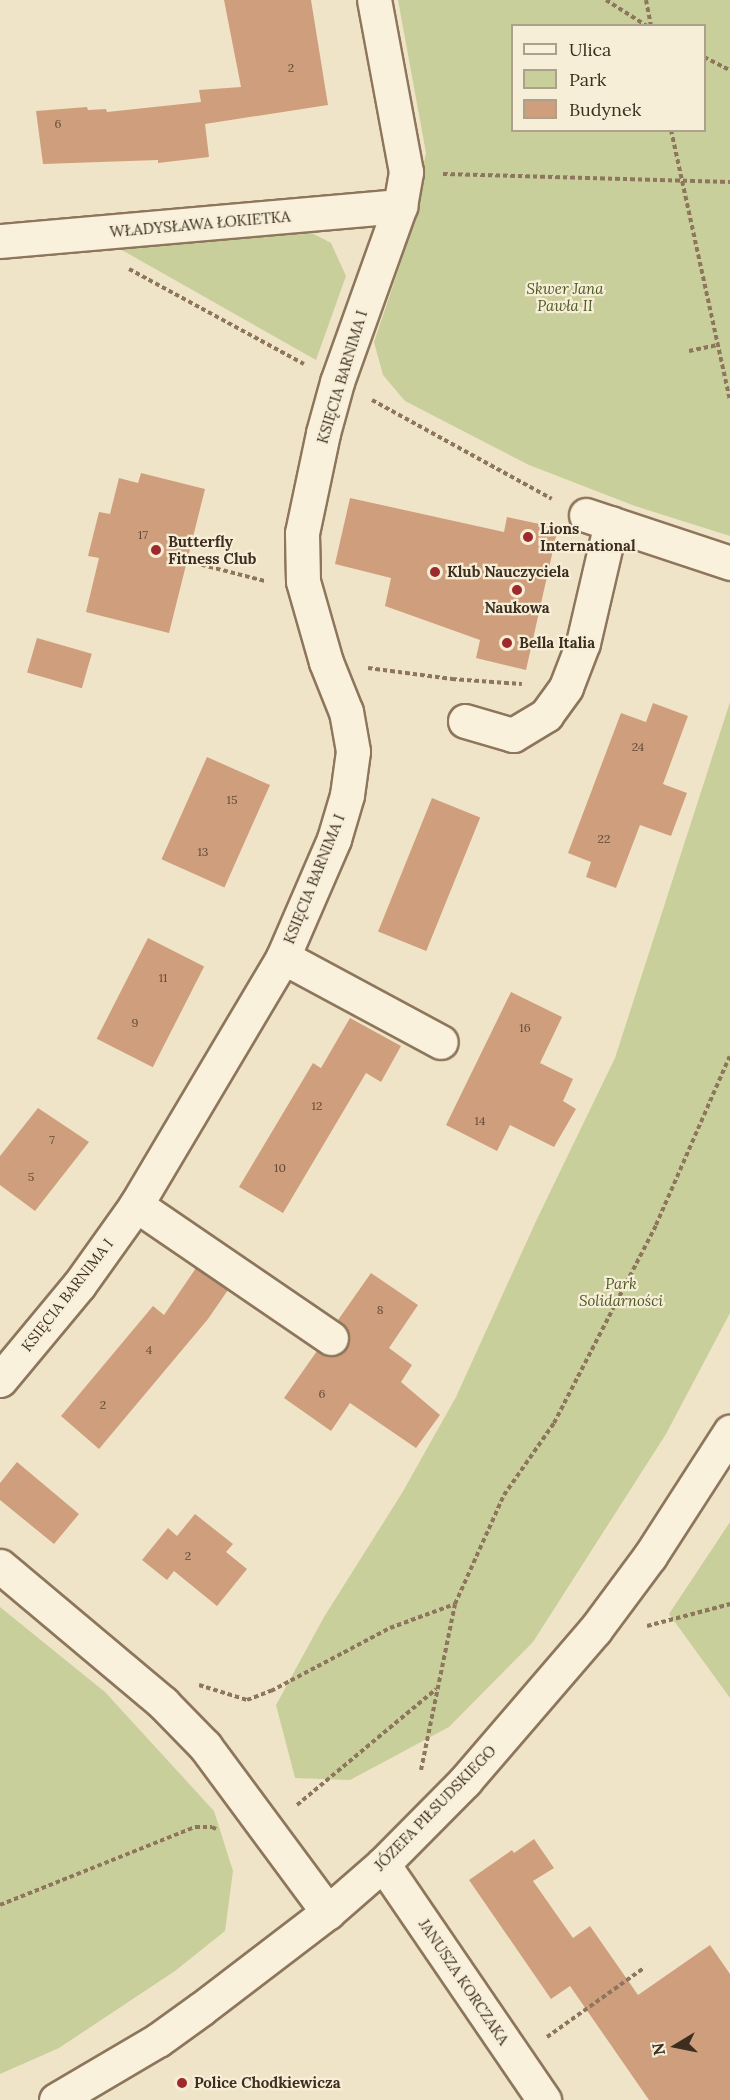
<!DOCTYPE html>
<html>
<head>
<meta charset="utf-8">
<style>
  body { margin:0 }
  #map { position:relative; width:730px; height:2100px; overflow:hidden; background:#f0e4c8; font-family:Lora,serif }
  div>[style] { position:absolute }
  [style*='--x'] { left:calc(var(--x)*1px); top:calc(var(--y)*1px); width:calc(var(--w)*1px); rotate:calc(var(--a)*1deg) }
  .green>* { inset:0; background:#c9cf9b }
  .building>* { inset:0; background:#cf9f7d; transform-origin:0 0 }
  .path>* { height:4px; margin-top:-2px; transform-origin:0; background:repeating-linear-gradient(90deg,#8d765c 0 4.5px,transparent 0 7.5px) }
  .roads { filter:drop-shadow(2px 0 #8d765c) drop-shadow(-2px 0 #8d765c) drop-shadow(0 2px #8d765c) drop-shadow(0 -2px #8d765c) }
  .minor>* { height:33px; margin:-16.5px; padding:0 16.5px; transform-origin:16.5px; border-radius:16.5px; background:#faf1dc }
  .dots>* { width:16px; height:16px; translate:-50% -50%; box-sizing:border-box; border:3px solid #f7eed8; border-radius:50% }
  span { translate:-50% -50%; white-space:nowrap; text-align:center; line-height:1.15; -webkit-text-stroke:4.5px #f7eed8; paint-order:stroke }
  .number-label { font-size:12px; color:#624a37 }
  .number-label span { -webkit-text-stroke-width:0 }
  .street-label { font-size:15px; color:#3d2e20 }
  .park-label { font-size:15px; color:#4d5a26; font-style:italic }
  .poi-label { font-size:15px; color:#3d2e20; font-weight:700 }
  .left { translate:0 -50%; text-align:left }
  .legend { position:absolute; left:511px; top:24px; width:195px; height:108px; box-sizing:border-box; background:#f7eed8; border:2px solid #ada18e; margin:0; padding:8px 10px; list-style:none; font-size:18px; color:#3d2e20 }
  .legend li { display:flex; align-items:center; gap:12px; height:30px }
  .legend b { width:30px; border:2px solid #ada18e }
  .north { position:absolute; left:646px; top:2016px; width:60px; height:60px; -webkit-text-stroke:4px #f7eed8; paint-order:stroke; rotate:260deg; font-size:16px; font-weight:700; line-height:24px; text-align:center; color:#3d2e20 }
  .north::after { content:''; display:block; margin:auto; width:21px; height:27px; background:#3d2e20; clip-path:polygon(50% 0,100% 100%,50% 72%,0 100%) }
</style>
</head>
<body>
<div id="map">
  <div class="green">
    <div style="clip-path:polygon(evenodd,398px 0,730px 0,730px 536px,635px 506px,529px 465px,405px 401px,383px 375px,374px 342px,405px 250px,426px 153px,398px 0,512px 26px,704px 26px,704px 130px,512px 130px,512px 26px)"></div>
    <div style="clip-path:polygon(308px 231px,331px 243px,346px 276px,316px 360px,120px 249px)"></div>
    <div style="clip-path:polygon(730px 702px,730px 1313px,666px 1434px,533px 1642px,449px 1727px,350px 1780px,295px 1778px,276px 1705px,324px 1617px,402px 1493px,456px 1397px,537px 1219px,615px 1058px)"></div>
    <div style="clip-path:polygon(730px 1522px,730px 1698px,669px 1614px)"></div>
    <div style="clip-path:polygon(0 1607px,105px 1692px,214px 1811px,233px 1871px,225px 1931px,175px 1971px,59px 2048px,0 2074px)"></div>
  </div>
  <div class="building">
    <div style="clip-path:polygon(224px 0,311px 0,328px 105px,205px 124px,209px 157px,158px 163px,158px 160px,43px 164px,36px 111px,87px 107px,88px 110px,106px 109px,107px 112px,201px 102px,199px 90px,241px 87px)"></div>
    <div style="clip-path:polygon(141px 473px,205px 489px,169px 633px,86px 612px,99px 558px,88px 556px,99px 512px,110px 514px,119px 478px,138px 483px)"></div>
    <div style="clip-path:polygon(350px 498px,504px 532px,507px 517px,558px 528px,526px 670px,476px 658px,480px 640px,385px 606px,391px 578px,335px 564px)"></div>
    <div style="left:37px;top:638px;width:57px;height:36px;rotate:16deg"></div>
    <div style="clip-path:polygon(653px 703px,688px 716px,663px 784px,687px 793px,671px 836px,640px 825px,616px 888px,586px 877px,591px 862px,568px 853px,621px 713px,646px 722px)"></div>
    <div style="left:207px;top:757px;width:69px;height:112px;rotate:24deg"></div>
    <div style="left:432px;top:798px;width:52px;height:144px;rotate:22deg"></div>
    <div style="left:148px;top:938px;width:63px;height:113px;rotate:27deg"></div>
    <div style="clip-path:polygon(511px 992px,562px 1017px,540px 1063px,573px 1079px,563px 1101px,576px 1109px,554px 1147px,510px 1125px,497px 1151px,446px 1125px)"></div>
    <div style="clip-path:polygon(350px 1018px,401px 1046px,381px 1082px,366px 1073px,283px 1213px,239px 1187px,313px 1063px,321px 1068px)"></div>
    <div style="clip-path:polygon(38px 1108px,89px 1142px,35px 1211px,0 1185px,0 1156px)"></div>
    <div style="clip-path:polygon(196px 1268px,228px 1290px,208px 1319px,99px 1449px,61px 1416px,153px 1306px,164px 1315px)"></div>
    <div style="clip-path:polygon(371px 1273px,418px 1305px,389px 1348px,412px 1365px,401px 1382px,440px 1415px,416px 1448px,350px 1403px,331px 1431px,284px 1398px,317px 1351px,330px 1357px,339px 1355px,346px 1349px,350px 1340px,348px 1330px,338px 1320px)"></div>
    <div style="clip-path:polygon(17px 1462px,79px 1514px,54px 1544px,0 1500px,0 1483px)"></div>
    <div style="clip-path:polygon(195px 1514px,233px 1544px,226px 1552px,247px 1569px,217px 1606px,174px 1571px,167px 1580px,142px 1560px,168px 1528px,177px 1536px)"></div>
    <div style="clip-path:polygon(534px 1839px,554px 1868px,533px 1881px,573px 1938px,590px 1926px,638px 1995px,710px 1945px,730px 1974px,730px 2100px,649px 2100px,570px 1986px,551px 1999px,469px 1880px,512px 1850px,514px 1853px)"></div>
  </div>
  <div class="path">
    <div style="--x:606;--y:0;--w:49;--a:32.4"></div>
    <div style="--x:646;--y:0;--w:26;--a:79"></div>
    <div style="--x:704;--y:57;--w:29;--a:27"></div>
    <div style="--x:671;--y:130;--w:277;--a:77.7"></div>
    <div style="--x:443;--y:174;--w:287;--a:1.6"></div>
    <div style="--x:129;--y:269;--w:199;--a:28.5"></div>
    <div style="--x:689;--y:351;--w:29;--a:-12"></div>
    <div style="--x:372;--y:400;--w:205;--a:28.8"></div>
    <div style="--x:187;--y:561;--w:81;--a:14.4"></div>
    <div style="--x:368;--y:668;--w:85;--a:7.5"></div>
    <div style="--x:452;--y:679;--w:70;--a:4.1"></div>
    <div style="--x:647;--y:1626;--w:86;--a:-14.8"></div>
    <div style="--x:199;--y:1685;--w:50;--a:17.4"></div>
    <div style="--x:247;--y:1700;--w:26;--a:-21"></div>
    <div style="--x:271;--y:1691;--w:135;--a:-27.9"></div>
    <div style="--x:390;--y:1628;--w:69;--a:-20.3"></div>
    <div style="--x:455;--y:1604;--w:120;--a:-65.8"></div>
    <div style="--x:504;--y:1495;--w:88;--a:-55.2"></div>
    <div style="--x:554;--y:1423;--w:223;--a:-62.7"></div>
    <div style="--x:656;--y:1225;--w:184;--a:-66.4"></div>
    <div style="--x:421;--y:1770;--w:169;--a:-78.4"></div>
    <div style="--x:297;--y:1805;--w:181;--a:-39.8"></div>
    <div style="--x:0;--y:1905;--w:210;--a:-21.8"></div>
    <div style="--x:195;--y:1827;--w:17;--a:0"></div>
    <div style="--x:212;--y:1827;--w:7;--a:27"></div>
    <div style="--x:547;--y:2037;--w:120;--a:-35.5"></div>
  </div>
  <div class="roads">
    <div class="minor">
      <div style="--x:0;--y:241;--w:402;--a:-5"></div>
      <div style="--x:586;--y:515;--w:152;--a:18.4"></div>
      <div style="--x:465;--y:721;--w:50;--a:16.3"></div>
      <div style="--x:513;--y:735;--w:39;--a:-31"></div>
      <div style="--x:546;--y:715;--w:34;--a:-54"></div>
      <div style="--x:566;--y:687;--w:47;--a:-68.9"></div>
      <div style="--x:583;--y:643;--w:123;--a:-76.9"></div>
      <div style="--x:283;--y:957;--w:179;--a:28.3"></div>
      <div style="--x:136;--y:1205;--w:236;--a:34.3"></div>
      <div style="--x:0;--y:1380;--w:124;--a:-50.3"></div>
      <div style="--x:79;--y:1285;--w:98;--a:-54.5"></div>
      <div style="--x:136;--y:1205;--w:288;--a:-59.3"></div>
      <div style="--x:283;--y:957;--w:129;--a:-66.6"></div>
      <div style="--x:334;--y:839;--w:46;--a:-73.5"></div>
      <div style="--x:347;--y:795;--w:44;--a:-82.2"></div>
      <div style="--x:353;--y:751;--w:40;--a:-100"></div>
      <div style="--x:346;--y:712;--w:54;--a:-111.8"></div>
      <div style="--x:326;--y:662;--w:84;--a:-105.9"></div>
      <div style="--x:303;--y:581;--w:48;--a:-91.2"></div>
      <div style="--x:302;--y:533;--w:102;--a:-78.1"></div>
      <div style="--x:323;--y:433;--w:53;--a:-74.6"></div>
      <div style="--x:337;--y:382;--w:187;--a:-70.3"></div>
      <div style="--x:400;--y:206;--w:35;--a:-80"></div>
      <div style="--x:406;--y:172;--w:175;--a:-100.5"></div>
      <div style="--x:0;--y:1566;--w:213;--a:40"></div>
      <div style="--x:163;--y:1703;--w:60;--a:45.7"></div>
      <div style="--x:205;--y:1746;--w:207;--a:53.5"></div>
      <div style="--x:383;--y:1864;--w:286;--a:55.7"></div>
      <div style="--x:56;--y:2100;--w:118;--a:-30.5"></div>
      <div style="--x:158;--y:2040;--w:53;--a:-35.8"></div>
      <div style="--x:201;--y:2009;--w:160;--a:-37.4"></div>
      <div style="--x:328;--y:1912;--w:73;--a:-41.1"></div>
      <div style="--x:383;--y:1864;--w:117;--a:-45.3"></div>
      <div style="--x:465;--y:1781;--w:199;--a:-49.3"></div>
      <div style="--x:595;--y:1630;--w:92;--a:-53.4"></div>
      <div style="--x:650;--y:1556;--w:148;--a:-57.2"></div>
    </div>
  </div>
  <div class="dots">
    <div style="left:528px;top:537px;background:#9e2a2b"></div>
    <div style="left:156px;top:550px;background:#9e2a2b"></div>
    <div style="left:435px;top:572px;background:#9e2a2b"></div>
    <div style="left:517px;top:590px;background:#9e2a2b"></div>
    <div style="left:507px;top:643px;background:#9e2a2b"></div>
    <div style="left:182px;top:2083px;background:#9e2a2b"></div>
  </div>
  <div class="number-label">
    <span style="left:291px;top:68px">2</span>
    <span style="left:58px;top:124px">6</span>
    <span style="left:143px;top:535px">17</span>
    <span style="left:638px;top:747px">24</span>
    <span style="left:232px;top:800px">15</span>
    <span style="left:604px;top:839px">22</span>
    <span style="left:203px;top:852px">13</span>
    <span style="left:163px;top:978px">11</span>
    <span style="left:135px;top:1023px">9</span>
    <span style="left:525px;top:1028px">16</span>
    <span style="left:317px;top:1106px">12</span>
    <span style="left:480px;top:1121px">14</span>
    <span style="left:52px;top:1140px">7</span>
    <span style="left:280px;top:1168px">10</span>
    <span style="left:31px;top:1177px">5</span>
    <span style="left:380px;top:1310px">8</span>
    <span style="left:149px;top:1350px">4</span>
    <span style="left:322px;top:1394px">6</span>
    <span style="left:103px;top:1405px">2</span>
    <span style="left:188px;top:1556px">2</span>
  </div>
  <div class="street-label">
    <span style="left:200px;top:224px;rotate:-5deg">WŁADYSŁAWA ŁOKIETKA</span>
    <span style="left:342px;top:377px;rotate:-73deg">KSIĘCIA BARNIMA I</span>
    <span style="left:314px;top:879px;rotate:-68deg">KSIĘCIA BARNIMA I</span>
    <span style="left:67px;top:1295px;rotate:-52deg">KSIĘCIA BARNIMA I</span>
    <span style="left:435px;top:1808px;rotate:-46deg">JÓZEFA PIŁSUDSKIEGO</span>
    <span style="left:464px;top:1982px;rotate:56deg">JANUSZA KORCZAKA</span>
  </div>
  <div class="park-label">
    <span style="left:565px;top:297px">Skwer Jana<br>Pawła II</span>
    <span style="left:621px;top:1292px">Park<br>Solidarności</span>
  </div>
  <div class="poi-label">
    <span class="left" style="left:540px;top:537px">Lions<br>International</span>
    <span class="left" style="left:168px;top:550px">Butterfly<br>Fitness Club</span>
    <span class="left" style="left:447px;top:572px">Klub Nauczyciela</span>
    <span style="left:517px;top:608px">Naukowa</span>
    <span class="left" style="left:519px;top:643px">Bella Italia</span>
    <span class="left" style="left:194px;top:2083px">Police Chodkiewicza</span>
  </div>
  <ul class="legend">
  <li><b style="height:8px;background:#faf1dc"></b>Ulica</li>
  <li><b style="height:16px;background:#c9cf9b"></b>Park</li>
  <li><b style="height:16px;background:#cf9f7d"></b>Budynek</li>
  </ul>
  <div class="north">N</div>
</div>
</body>
</html>
